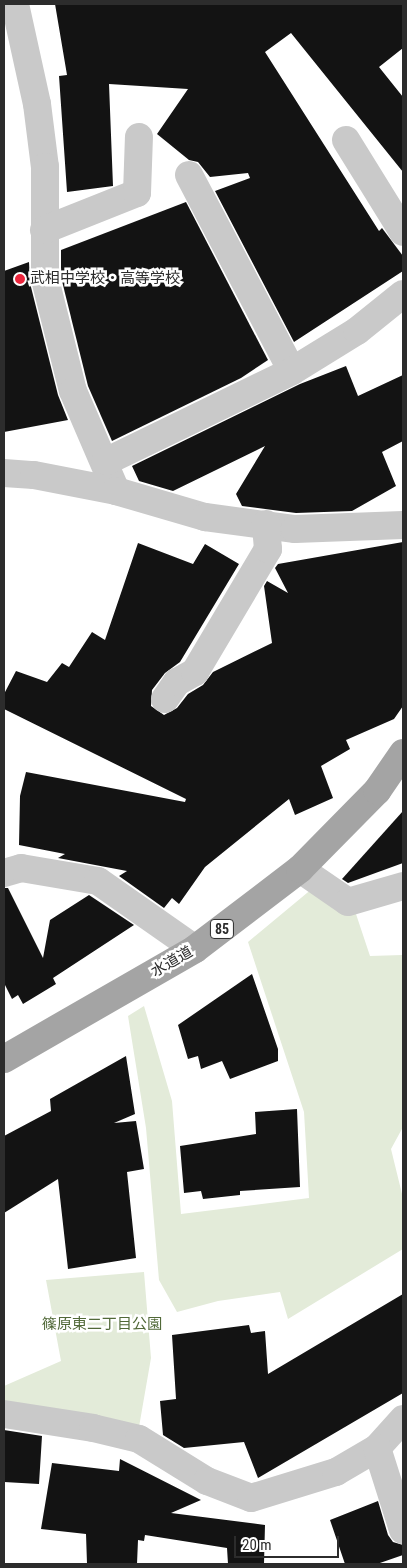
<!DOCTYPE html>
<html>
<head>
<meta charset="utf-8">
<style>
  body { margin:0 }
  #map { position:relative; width:407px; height:1568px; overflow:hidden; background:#fff; font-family:"Roboto Condensed","Noto Sans JP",sans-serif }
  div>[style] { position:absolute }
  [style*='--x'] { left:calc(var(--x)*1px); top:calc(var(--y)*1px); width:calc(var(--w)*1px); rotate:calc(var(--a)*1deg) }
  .green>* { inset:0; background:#e3ebd9 }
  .building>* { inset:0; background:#131313 }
  .minor>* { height:28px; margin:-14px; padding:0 14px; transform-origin:14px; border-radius:14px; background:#c9c9c9 }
  .primary>* { height:28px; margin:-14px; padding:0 14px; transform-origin:14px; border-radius:14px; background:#a4a4a4 }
  .dots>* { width:14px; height:14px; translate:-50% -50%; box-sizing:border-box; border:2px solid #fff; border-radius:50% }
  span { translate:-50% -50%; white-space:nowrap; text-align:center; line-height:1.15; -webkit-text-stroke:5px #fff; paint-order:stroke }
  .shield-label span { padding:1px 4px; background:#fff; border:1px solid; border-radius:4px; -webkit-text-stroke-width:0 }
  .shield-label { font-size:14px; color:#2c2c2c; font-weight:700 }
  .poi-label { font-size:15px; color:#2c2c2c }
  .left { translate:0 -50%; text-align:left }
  .street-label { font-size:15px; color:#2c2c2c }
  .park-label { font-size:15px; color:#516938 }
  .frame { position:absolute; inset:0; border:5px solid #2c2c2c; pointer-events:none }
  .scale { position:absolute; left:234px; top:1536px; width:105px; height:22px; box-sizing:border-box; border:2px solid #2c2c2c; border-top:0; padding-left:6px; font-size:15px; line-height:18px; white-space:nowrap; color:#2c2c2c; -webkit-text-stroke:4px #fff; paint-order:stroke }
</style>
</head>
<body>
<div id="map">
  <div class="green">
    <div style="clip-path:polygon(313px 888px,356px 914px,370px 956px,402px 955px,403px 1127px,391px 1149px,403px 1198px,403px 1249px,288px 1319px,280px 1292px,218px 1301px,177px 1312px,159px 1280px,146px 1128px,128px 1016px,144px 1006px,172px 1101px,181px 1214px,309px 1198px,304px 1112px,248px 942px)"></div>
    <div style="clip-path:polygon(144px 1272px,151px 1358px,139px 1427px,4px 1403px,4px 1386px,61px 1361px,46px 1280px)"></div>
  </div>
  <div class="building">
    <div style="clip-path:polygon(55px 4px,403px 4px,403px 48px,379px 67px,403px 97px,403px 172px,291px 33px,265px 52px,379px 231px,382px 228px,403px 256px,403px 271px,294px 342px,215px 191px,250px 178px,248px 173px,210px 177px,198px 162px,189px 160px,157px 134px,188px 89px,109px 84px,113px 186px,67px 192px,59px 76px,67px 75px)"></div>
    <div style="clip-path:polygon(186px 202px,268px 360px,241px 378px,112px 441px,88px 386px,61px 277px,61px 250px)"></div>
    <div style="clip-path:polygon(29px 262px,30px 283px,58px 395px,68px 420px,4px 432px,4px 271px)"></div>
    <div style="clip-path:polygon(346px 366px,358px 396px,403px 375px,403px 441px,382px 452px,396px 486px,352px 511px,296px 513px,242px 506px,236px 494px,265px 446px,173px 491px,139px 481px,132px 466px,300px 384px)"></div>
    <div style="clip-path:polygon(403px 542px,403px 706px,394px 719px,346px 740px,350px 749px,321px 766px,333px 798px,295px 815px,289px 799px,205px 867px,179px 904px,172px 898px,164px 908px,119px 876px,127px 871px,58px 858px,65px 854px,19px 845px,20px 796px,26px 772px,185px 802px,186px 799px,4px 709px,4px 694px,16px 671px,47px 682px,62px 663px,69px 667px,92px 632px,105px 640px,138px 543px,193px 564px,205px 544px,239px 564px,180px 662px,165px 673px,152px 690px,151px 706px,164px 715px,177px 708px,188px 694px,203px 685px,213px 672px,272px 643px,264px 586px,267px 581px,288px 593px,275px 568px,278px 564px)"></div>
    <div style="clip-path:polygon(403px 811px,403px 863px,348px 883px,342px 879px)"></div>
    <div style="clip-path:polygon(4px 888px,8px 888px,43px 958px,50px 920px,89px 895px,134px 925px,53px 978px,56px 984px,23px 1004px,18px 995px,12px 999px,4px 983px)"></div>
    <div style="clip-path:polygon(252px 974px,278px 1049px,278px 1061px,230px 1079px,222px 1061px,201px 1069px,198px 1056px,188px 1059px,178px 1025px)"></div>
    <div style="clip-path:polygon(126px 1056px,135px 1114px,114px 1123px,136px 1121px,144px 1169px,127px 1172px,136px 1258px,68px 1269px,58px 1179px,4px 1213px,4px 1136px,51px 1111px,50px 1099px)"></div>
    <div style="clip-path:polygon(297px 1109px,300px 1187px,240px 1191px,240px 1195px,203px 1199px,201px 1191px,184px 1193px,180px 1146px,256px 1134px,255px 1112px)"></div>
    <div style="clip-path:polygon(403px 1294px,403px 1393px,258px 1478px,244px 1442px,184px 1448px,163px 1435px,160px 1401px,176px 1399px,172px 1335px,249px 1325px,251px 1333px,265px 1331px,268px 1374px)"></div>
    <div style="clip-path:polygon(4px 1430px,42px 1436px,39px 1484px,4px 1482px)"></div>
    <div style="clip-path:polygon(120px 1459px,201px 1500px,171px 1513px,265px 1525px,264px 1564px,228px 1564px,227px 1548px,145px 1535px,144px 1541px,138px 1540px,137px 1564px,87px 1564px,86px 1534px,41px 1529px,52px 1463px,119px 1471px)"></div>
    <div style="clip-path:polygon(378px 1501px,388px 1535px,393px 1542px,403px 1545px,403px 1555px,377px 1564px,345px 1564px,330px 1520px)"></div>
  </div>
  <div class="minor">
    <div style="--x:15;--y:4;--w:102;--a:77.6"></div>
    <div style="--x:37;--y:104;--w:64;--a:82.8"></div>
    <div style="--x:45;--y:167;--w:112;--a:90"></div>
    <div style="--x:45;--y:279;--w:115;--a:76"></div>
    <div style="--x:73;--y:391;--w:109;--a:66.7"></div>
    <div style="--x:346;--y:140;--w:108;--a:58.2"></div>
    <div style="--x:189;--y:175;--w:221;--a:62.3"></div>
    <div style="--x:44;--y:230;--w:100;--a:-21.7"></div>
    <div style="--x:137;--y:193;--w:56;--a:-88"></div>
    <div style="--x:105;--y:462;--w:208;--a:-25.9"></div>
    <div style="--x:292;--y:371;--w:76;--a:-31.6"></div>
    <div style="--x:357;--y:331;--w:59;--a:-38.8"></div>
    <div style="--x:4;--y:473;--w:30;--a:4"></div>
    <div style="--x:34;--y:475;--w:84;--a:11"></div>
    <div style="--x:116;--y:491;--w:93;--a:16.3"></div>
    <div style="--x:205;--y:517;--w:91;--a:7.6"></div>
    <div style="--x:295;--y:529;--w:108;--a:-2.1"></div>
    <div style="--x:165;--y:699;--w:21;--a:-55"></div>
    <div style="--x:177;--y:682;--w:21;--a:-29"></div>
    <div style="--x:195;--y:672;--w:143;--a:-59.3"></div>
    <div style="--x:268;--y:549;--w:25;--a:-95"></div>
    <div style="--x:300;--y:869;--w:58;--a:34.5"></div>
    <div style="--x:348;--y:902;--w:57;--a:-16.2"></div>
    <div style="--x:4;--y:873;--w:18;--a:-16"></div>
    <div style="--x:21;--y:868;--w:78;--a:9.6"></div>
    <div style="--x:98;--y:881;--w:118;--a:35"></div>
    <div style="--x:4;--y:1414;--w:90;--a:8.9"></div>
    <div style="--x:93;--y:1428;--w:47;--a:13.4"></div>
    <div style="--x:139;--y:1439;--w:80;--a:31.7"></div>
    <div style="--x:207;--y:1481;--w:47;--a:21.1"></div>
    <div style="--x:251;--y:1498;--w:89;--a:-17"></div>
    <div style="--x:336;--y:1472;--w:48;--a:-30.3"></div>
    <div style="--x:377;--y:1448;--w:39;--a:-48"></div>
    <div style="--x:377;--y:1448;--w:86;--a:72.4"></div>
  </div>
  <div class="primary">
    <div style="--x:4;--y:1059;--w:220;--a:-29.9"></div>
    <div style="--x:195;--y:949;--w:132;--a:-37.3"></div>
    <div style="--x:300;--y:869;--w:110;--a:-45.4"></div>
    <div style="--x:377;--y:791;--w:46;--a:-55.6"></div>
  </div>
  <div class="dots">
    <div style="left:20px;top:279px;background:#ec253c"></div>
  </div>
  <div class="shield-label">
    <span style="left:222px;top:929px">85</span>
  </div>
  <div class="poi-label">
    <span class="left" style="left:30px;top:279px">武相中学校・高等学校</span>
  </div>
  <div class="street-label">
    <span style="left:172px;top:962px;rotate:-30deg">水道道</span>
  </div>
  <div class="park-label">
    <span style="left:102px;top:1325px">篠原東二丁目公園</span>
  </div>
  <div class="frame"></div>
  <div class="scale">20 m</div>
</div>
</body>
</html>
